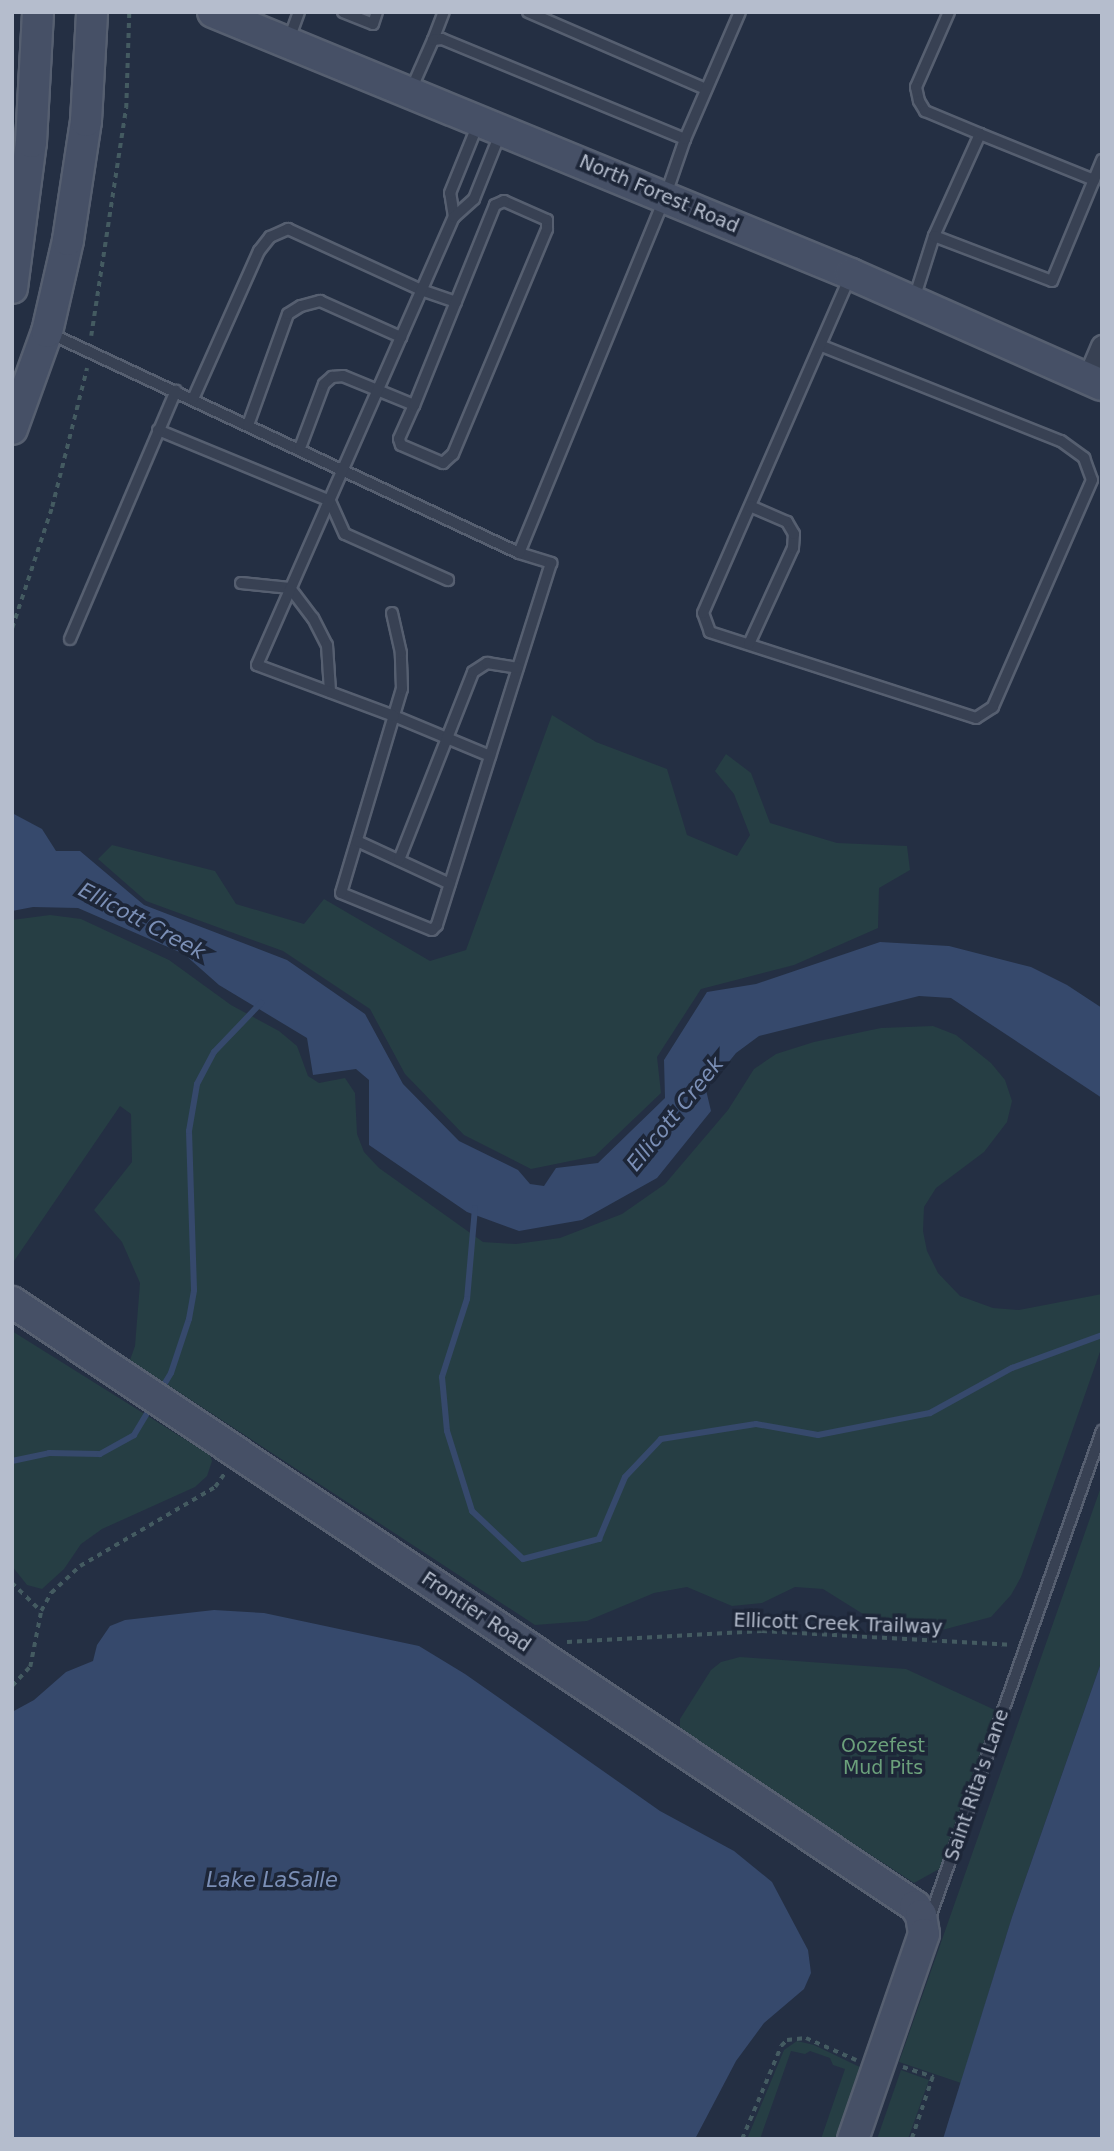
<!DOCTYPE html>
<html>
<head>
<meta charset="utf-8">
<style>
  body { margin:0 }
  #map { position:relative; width:1114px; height:2151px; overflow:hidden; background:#242f43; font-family:"DejaVu Sans",sans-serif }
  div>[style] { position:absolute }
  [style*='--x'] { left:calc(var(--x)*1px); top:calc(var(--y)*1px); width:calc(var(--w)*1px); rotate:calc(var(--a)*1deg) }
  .green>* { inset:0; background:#263e44 }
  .water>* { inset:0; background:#36496c }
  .stream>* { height:6px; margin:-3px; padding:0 3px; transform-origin:3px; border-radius:3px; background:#36496c }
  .path>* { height:3.5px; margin-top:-1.75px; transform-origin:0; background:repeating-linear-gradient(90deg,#445b61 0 5px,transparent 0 10px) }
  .roads { filter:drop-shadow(2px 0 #565f70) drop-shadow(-2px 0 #565f70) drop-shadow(0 2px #565f70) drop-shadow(0 -2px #565f70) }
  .lane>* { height:10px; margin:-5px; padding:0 5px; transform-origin:5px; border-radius:5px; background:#384153 }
  .street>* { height:21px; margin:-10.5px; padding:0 10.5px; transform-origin:10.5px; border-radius:10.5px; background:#384153 }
  .secondary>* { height:30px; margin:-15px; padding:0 15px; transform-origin:15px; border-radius:15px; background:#465066 }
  span { translate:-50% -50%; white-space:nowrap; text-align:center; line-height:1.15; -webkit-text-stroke:7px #1d2638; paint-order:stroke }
  .street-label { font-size:19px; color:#b5bdcd }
  .park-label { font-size:19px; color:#6ba07b }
  .water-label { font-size:21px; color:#7b8fb6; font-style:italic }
  .frame { position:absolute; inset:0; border:14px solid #b5bdcd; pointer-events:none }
</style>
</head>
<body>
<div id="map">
  <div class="green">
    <div style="clip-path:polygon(552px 715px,596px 742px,667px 769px,687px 835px,737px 856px,750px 835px,734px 794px,715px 771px,726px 754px,751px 773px,770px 823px,837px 843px,907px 846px,910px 870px,879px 888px,878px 928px,794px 965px,701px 989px,657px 1057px,661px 1093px,595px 1156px,531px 1169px,464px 1135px,405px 1074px,370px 1009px,283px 951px,146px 901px,98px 859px,112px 845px,215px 871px,236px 904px,304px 924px,324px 899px,430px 961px,466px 950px)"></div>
    <div style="clip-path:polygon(50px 915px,81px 919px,169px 960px,231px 1005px,279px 1031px,297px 1046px,308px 1076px,319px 1083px,345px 1078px,355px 1093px,357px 1134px,364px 1152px,379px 1168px,483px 1242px,516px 1244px,560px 1238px,622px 1214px,665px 1184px,728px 1110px,754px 1069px,776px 1054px,814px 1042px,881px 1028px,933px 1026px,956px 1035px,991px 1063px,1005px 1080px,1012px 1101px,1007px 1122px,984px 1152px,936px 1188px,924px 1207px,923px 1231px,927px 1251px,938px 1273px,960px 1296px,993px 1308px,1019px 1310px,1102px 1294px,1102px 1346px,1021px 1577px,1011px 1595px,991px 1617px,942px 1630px,908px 1627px,871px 1619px,823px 1589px,795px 1587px,762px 1603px,732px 1606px,687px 1587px,654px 1593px,587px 1621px,535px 1625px,130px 1360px,135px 1346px,140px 1283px,122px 1242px,94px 1210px,132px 1162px,131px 1114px,120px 1106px,12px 1264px,12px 920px)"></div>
    <div style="clip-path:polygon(12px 1331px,210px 1455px,212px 1461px,207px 1476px,195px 1487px,102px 1529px,81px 1544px,64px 1569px,42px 1589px,27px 1585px,12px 1566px)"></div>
    <div style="clip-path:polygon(1102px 1484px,1102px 1660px,1012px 1917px,961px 2083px,899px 2062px)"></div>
    <div style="clip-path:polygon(740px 1657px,906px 1669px,995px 1710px,941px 1868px,914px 1883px,684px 1734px,680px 1729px,680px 1719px,711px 1670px,721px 1662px)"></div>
    <div style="clip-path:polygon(797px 2041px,814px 2045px,866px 2070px,842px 2139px,821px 2139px,845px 2069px,833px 2065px,830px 2058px,810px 2051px,805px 2054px,791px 2051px,760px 2139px,747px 2139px,784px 2050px)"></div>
    <div style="clip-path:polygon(901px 2070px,929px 2080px,908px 2139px,877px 2139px)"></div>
  </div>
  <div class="water">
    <div style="clip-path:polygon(12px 813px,42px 829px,56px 851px,80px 851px,144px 905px,287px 960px,365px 1014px,403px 1084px,459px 1141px,518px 1170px,530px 1184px,544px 1186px,556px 1168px,598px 1163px,665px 1098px,664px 1060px,707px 992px,756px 984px,880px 942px,949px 946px,1031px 967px,1067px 985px,1102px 1008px,1102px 1098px,951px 998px,919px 996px,759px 1036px,736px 1053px,706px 1090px,711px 1111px,657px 1178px,582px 1220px,519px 1231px,467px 1212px,369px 1145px,369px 1080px,356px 1069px,313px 1075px,307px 1038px,219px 985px,184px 954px,78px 908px,33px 907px,12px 911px)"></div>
    <div style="clip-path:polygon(214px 1610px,264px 1613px,419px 1646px,465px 1674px,660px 1811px,734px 1851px,772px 1882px,808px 1950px,811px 1973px,804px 1989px,764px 2023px,736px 2061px,695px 2139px,12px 2139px,12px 1712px,34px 1700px,66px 1672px,93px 1661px,97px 1645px,110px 1626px,125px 1620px)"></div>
    <div style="clip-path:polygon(1102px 1660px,1102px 2139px,943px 2139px,1012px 1917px)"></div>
  </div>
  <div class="stream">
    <div style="--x:475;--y:1208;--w:91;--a:95"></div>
    <div style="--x:467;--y:1299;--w:82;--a:107.8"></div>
    <div style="--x:442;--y:1377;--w:54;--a:84.7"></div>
    <div style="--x:447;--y:1431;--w:84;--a:72.6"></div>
    <div style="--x:472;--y:1511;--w:70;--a:43.3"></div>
    <div style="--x:523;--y:1559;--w:79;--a:-14.7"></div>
    <div style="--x:599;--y:1539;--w:67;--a:-67.2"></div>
    <div style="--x:625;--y:1477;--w:52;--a:-46.5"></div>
    <div style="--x:661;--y:1439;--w:96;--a:-9"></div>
    <div style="--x:756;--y:1424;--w:63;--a:10.1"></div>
    <div style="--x:818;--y:1435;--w:114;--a:-11.1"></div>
    <div style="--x:930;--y:1413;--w:94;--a:-28.8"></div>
    <div style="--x:1012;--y:1368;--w:96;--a:-20.1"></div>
    <div style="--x:159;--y:1393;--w:23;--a:-59"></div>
    <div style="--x:171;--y:1373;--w:57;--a:-71.6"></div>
    <div style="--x:189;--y:1319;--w:29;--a:-80"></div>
    <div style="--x:194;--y:1290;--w:159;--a:-91.8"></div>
    <div style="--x:189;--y:1131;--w:48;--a:-80.3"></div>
    <div style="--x:197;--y:1084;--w:36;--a:-62"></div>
    <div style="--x:214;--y:1052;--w:68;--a:-46.2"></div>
    <div style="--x:12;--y:1461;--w:38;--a:-12"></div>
    <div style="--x:49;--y:1453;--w:51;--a:1.1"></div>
    <div style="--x:100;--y:1454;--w:39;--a:-29"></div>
    <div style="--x:134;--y:1435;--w:35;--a:-59"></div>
  </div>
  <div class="path">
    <div style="--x:91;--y:336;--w:231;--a:-81.3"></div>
    <div style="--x:126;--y:108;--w:96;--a:-88.2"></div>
    <div style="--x:12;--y:628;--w:127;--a:-71.7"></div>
    <div style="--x:52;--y:507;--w:143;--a:-75.9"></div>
    <div style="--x:12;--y:1583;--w:40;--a:44"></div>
    <div style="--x:567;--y:1642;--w:195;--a:-3.2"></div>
    <div style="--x:762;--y:1631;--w:248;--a:3.2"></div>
    <div style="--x:12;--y:1686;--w:26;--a:-47"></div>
    <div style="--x:30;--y:1667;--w:57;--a:-78.9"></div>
    <div style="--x:41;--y:1611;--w:21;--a:-61"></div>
    <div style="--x:51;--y:1593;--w:40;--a:-43"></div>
    <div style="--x:80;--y:1566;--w:156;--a:-30.3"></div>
    <div style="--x:215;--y:1487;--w:16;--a:-55"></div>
    <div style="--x:903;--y:2067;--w:32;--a:18"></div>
    <div style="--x:933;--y:2077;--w:65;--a:108.7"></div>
    <div style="--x:742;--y:2139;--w:101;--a:-67.2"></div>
    <div style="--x:781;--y:2046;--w:8;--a:-45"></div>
    <div style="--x:787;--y:2040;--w:19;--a:-6"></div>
    <div style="--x:806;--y:2038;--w:55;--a:23.7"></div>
  </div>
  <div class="roads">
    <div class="lane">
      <div style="--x:343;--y:12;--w:32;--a:22"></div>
      <div style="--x:373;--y:24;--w:13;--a:-72"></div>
      <div style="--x:528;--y:12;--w:194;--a:23.4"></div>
      <div style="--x:949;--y:12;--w:82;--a:113.7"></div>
      <div style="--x:916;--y:87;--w:14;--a:78"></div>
      <div style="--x:919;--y:101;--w:12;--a:59"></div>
      <div style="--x:925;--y:111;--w:60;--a:22.7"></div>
      <div style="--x:433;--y:40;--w:30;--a:-69"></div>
      <div style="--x:288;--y:42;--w:32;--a:-70"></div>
      <div style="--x:410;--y:92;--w:57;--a:-66.1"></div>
      <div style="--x:433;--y:40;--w:9;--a:-6"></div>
      <div style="--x:442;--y:39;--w:263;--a:22.4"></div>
      <div style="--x:454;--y:217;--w:24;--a:-99"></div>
      <div style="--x:450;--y:193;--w:74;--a:-67.9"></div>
      <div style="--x:934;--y:236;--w:112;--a:-65.7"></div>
      <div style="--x:980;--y:134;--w:123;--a:22"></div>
      <div style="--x:914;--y:299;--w:66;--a:-72.4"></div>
      <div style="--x:934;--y:236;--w:126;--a:20.9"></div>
      <div style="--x:1052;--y:281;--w:131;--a:-67.5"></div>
      <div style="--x:49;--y:333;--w:519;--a:25.08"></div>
      <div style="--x:519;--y:553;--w:34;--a:17"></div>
      <div style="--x:551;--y:563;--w:380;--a:107.5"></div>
      <div style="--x:437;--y:925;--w:7;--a:135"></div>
      <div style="--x:432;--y:930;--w:98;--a:-157.9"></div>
      <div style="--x:341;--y:893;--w:213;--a:-73.4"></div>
      <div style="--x:402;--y:689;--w:36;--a:-92"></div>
      <div style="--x:401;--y:653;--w:41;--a:-102.7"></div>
      <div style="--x:822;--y:346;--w:257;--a:21.7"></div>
      <div style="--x:1061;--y:441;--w:29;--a:36"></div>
      <div style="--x:1084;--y:458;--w:23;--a:70"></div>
      <div style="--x:1092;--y:480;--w:248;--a:113.6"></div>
      <div style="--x:993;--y:707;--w:20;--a:147"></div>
      <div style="--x:976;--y:718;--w:280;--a:-162.1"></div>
      <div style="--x:710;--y:632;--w:20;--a:-110"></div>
      <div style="--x:703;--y:613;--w:367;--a:-66.4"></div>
      <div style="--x:193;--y:399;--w:162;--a:-66"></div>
      <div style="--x:259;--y:251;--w:18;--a:-52"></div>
      <div style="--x:270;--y:237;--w:20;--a:-24"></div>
      <div style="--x:288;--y:229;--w:146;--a:24.6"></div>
      <div style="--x:421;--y:290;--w:37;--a:19"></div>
      <div style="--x:248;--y:425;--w:118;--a:-70.2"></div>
      <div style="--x:288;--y:314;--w:15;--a:-32"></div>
      <div style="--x:301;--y:306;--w:20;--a:-15"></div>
      <div style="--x:320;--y:301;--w:89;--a:24"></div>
      <div style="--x:158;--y:430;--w:186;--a:22.4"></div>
      <div style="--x:330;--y:501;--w:36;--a:66"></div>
      <div style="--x:345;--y:534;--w:113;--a:24.1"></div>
      <div style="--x:300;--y:448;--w:68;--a:-69.4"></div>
      <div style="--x:324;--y:384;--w:11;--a:-41"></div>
      <div style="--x:332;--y:377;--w:11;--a:-5"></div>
      <div style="--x:343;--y:376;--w:77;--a:22.2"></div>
      <div style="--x:414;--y:405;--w:37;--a:114"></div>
      <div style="--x:399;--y:439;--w:6;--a:72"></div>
      <div style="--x:401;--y:445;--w:46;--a:23.2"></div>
      <div style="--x:443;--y:463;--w:13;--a:-42"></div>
      <div style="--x:453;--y:454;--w:244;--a:-67.3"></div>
      <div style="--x:547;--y:229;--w:9;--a:-90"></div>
      <div style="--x:547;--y:220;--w:47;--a:-156.2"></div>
      <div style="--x:504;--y:201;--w:10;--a:156"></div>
      <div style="--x:495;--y:205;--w:216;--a:112"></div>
      <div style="--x:519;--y:553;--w:385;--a:-67.7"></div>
      <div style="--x:665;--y:197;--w:61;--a:-71"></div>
      <div style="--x:685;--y:139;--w:138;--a:-66.6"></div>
      <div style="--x:241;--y:583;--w:49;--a:5.8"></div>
      <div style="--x:290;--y:588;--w:38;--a:53"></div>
      <div style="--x:313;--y:618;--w:30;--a:63"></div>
      <div style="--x:327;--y:645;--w:47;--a:86.3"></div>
      <div style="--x:70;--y:639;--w:270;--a:-66.9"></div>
      <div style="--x:749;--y:644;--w:106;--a:-65.4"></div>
      <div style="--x:793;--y:548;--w:14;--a:-86"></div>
      <div style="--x:794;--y:534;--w:14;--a:-120"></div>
      <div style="--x:787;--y:522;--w:40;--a:-156.6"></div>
      <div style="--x:490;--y:756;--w:104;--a:-157.4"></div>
      <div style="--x:394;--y:716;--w:146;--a:-159.6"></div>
      <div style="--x:257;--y:665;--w:489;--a:-66.3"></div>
      <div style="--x:454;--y:217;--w:27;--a:-42"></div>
      <div style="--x:474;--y:199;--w:70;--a:-68.2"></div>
      <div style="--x:357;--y:841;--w:102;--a:24.8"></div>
      <div style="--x:399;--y:860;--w:202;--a:-68.5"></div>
      <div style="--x:473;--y:672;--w:17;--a:-33"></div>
      <div style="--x:487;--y:663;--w:31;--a:9"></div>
      <div style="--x:929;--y:1920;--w:519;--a:-70.52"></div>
    </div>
    <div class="street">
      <div style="--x:1088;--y:379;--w:36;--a:-67"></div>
    </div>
    <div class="secondary">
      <div style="--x:213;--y:12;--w:690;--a:22.33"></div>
      <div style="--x:851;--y:274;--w:274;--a:23.9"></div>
      <div style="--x:12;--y:288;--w:147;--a:-82.6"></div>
      <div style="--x:31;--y:142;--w:130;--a:-86.9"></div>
      <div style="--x:12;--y:429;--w:103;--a:-70.2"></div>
      <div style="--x:47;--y:332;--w:94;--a:-77.1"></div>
      <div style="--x:68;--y:240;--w:120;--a:-81.4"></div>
      <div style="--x:86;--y:121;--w:109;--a:-86.8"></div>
      <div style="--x:12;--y:1302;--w:1086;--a:33.78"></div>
      <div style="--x:915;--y:1906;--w:11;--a:56"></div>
      <div style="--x:921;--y:1915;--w:19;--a:81"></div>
      <div style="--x:924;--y:1934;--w:217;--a:109.1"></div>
    </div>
  </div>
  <div class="street-label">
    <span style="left:659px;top:194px;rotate:23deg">North Forest Road</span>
    <span style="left:476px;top:1612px;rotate:34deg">Frontier Road</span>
    <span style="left:838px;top:1624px;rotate:2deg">Ellicott Creek Trailway</span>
    <span style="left:977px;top:1785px;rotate:-71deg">Saint Rita's Lane</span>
  </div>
  <div class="park-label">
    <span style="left:883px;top:1757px">Oozefest<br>Mud Pits</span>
  </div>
  <div class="water-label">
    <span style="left:142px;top:921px;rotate:28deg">Ellicott Creek</span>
    <span style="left:675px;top:1114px;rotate:-51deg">Ellicott Creek</span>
    <span style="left:272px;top:1880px">Lake LaSalle</span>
  </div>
  <div class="frame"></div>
</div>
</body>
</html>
